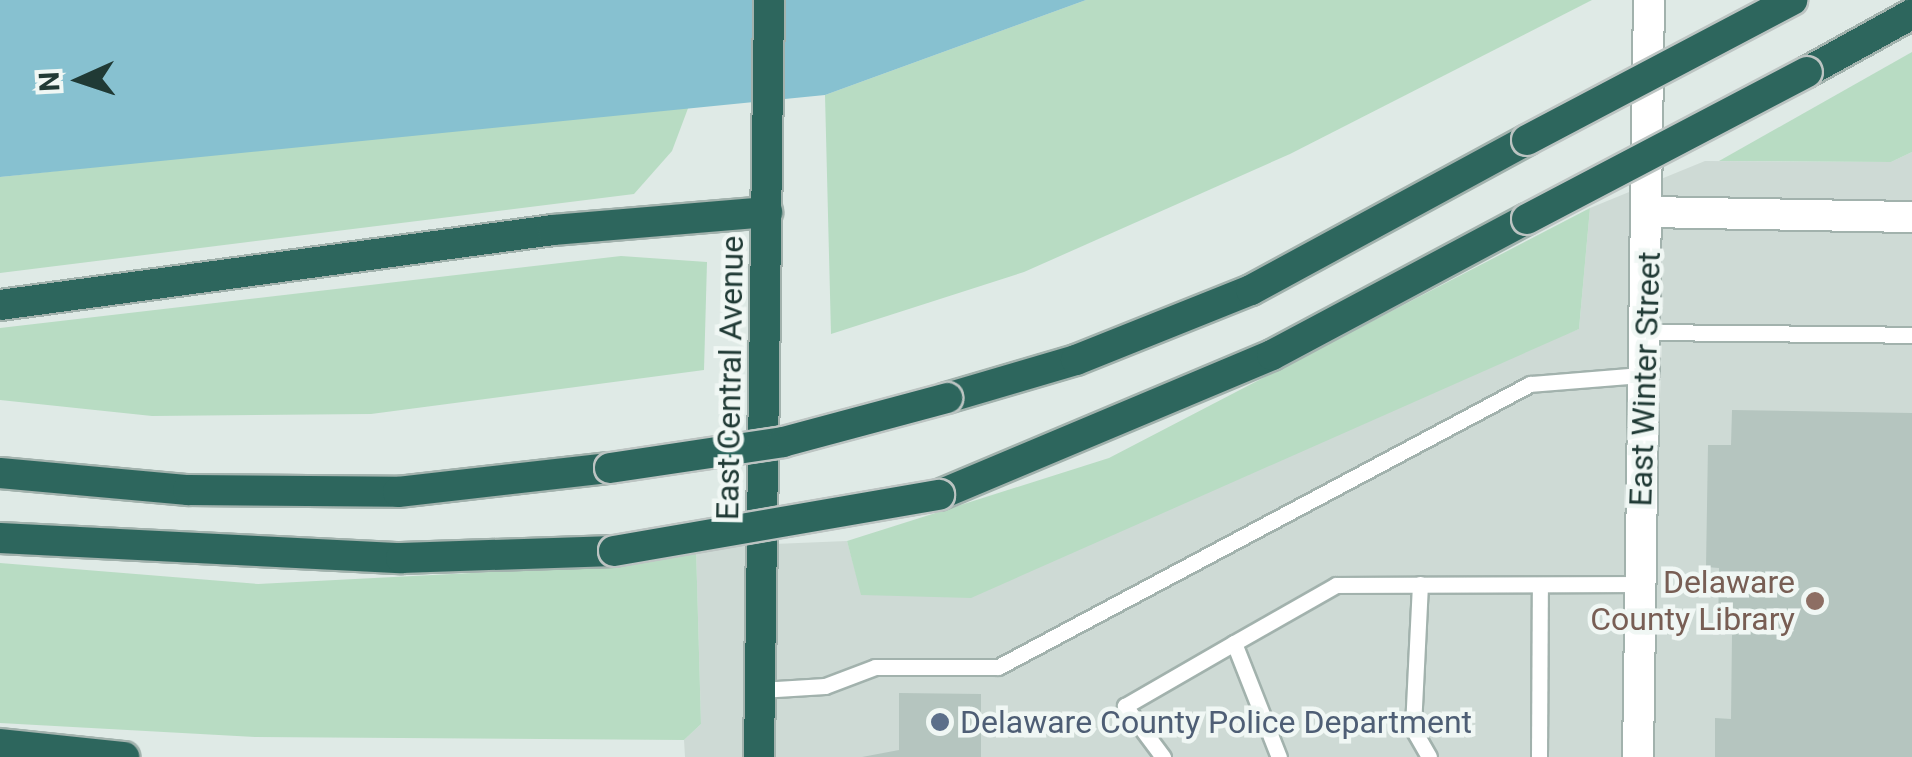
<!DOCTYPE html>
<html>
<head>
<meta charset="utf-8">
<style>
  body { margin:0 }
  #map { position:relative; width:1912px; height:757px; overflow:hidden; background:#dfeae6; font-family:Roboto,sans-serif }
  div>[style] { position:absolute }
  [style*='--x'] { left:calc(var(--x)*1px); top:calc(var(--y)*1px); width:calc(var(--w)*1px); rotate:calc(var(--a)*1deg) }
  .built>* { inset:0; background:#cedad5 }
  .green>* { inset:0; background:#b8dcc3 }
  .water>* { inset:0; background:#87c1d0 }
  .building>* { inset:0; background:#b5c5bf }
  .roads { filter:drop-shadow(2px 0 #a2b2ad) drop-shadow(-2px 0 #a2b2ad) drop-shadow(0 2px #a2b2ad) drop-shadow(0 -2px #a2b2ad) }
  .lane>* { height:15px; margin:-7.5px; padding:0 7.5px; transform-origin:7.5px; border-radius:7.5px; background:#fff }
  .street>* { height:30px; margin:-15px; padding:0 15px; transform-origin:15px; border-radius:15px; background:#fff }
  .highway>* { height:30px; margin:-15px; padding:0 15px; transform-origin:15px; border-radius:15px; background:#2d665d }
  .bridges { filter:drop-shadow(2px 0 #bcc4c2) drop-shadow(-2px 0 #bcc4c2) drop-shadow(0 2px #bcc4c2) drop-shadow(0 -2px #bcc4c2) }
  .highway-bridge>* { height:30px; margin:-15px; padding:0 15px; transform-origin:15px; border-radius:15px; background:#2d665d }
  .dots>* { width:28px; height:28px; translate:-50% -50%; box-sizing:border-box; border:5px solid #f0f7f4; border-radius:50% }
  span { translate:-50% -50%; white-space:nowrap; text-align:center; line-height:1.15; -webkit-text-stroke:9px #f0f7f4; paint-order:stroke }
  .street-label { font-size:32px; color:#203a35 }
  .education-label { font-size:32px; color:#785e54 }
  .right { translate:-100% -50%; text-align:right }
  .service-label { font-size:32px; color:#4e5e75 }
  .left { translate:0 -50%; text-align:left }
  .north { position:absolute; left:30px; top:30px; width:100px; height:100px; -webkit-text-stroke:8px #f0f7f4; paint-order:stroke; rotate:267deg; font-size:28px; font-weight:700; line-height:40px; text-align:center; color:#203a35 }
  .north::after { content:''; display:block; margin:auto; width:35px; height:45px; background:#203a35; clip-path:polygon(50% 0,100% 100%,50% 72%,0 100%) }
</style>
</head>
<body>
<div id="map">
  <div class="built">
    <div style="clip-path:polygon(1912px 152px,1912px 757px,685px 757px,684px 740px,701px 724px,696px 547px,847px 541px,862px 595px,1579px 329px,1590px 208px,1705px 161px,1891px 162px)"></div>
  </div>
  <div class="green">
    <div style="clip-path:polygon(1086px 0,1592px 0,1290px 154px,1024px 272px,831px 334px,825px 95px)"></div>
    <div style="clip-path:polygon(1912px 52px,1912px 152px,1891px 162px,1719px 161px)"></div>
    <div style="clip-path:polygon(690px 103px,672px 151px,634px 194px,0 273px,0 177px)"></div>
    <div style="clip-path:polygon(1590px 208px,1579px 329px,971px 598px,861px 595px,847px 541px,1109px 458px)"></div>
    <div style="clip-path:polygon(621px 256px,707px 262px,704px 370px,371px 414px,152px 416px,0 400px,0 328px)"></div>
    <div style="clip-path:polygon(696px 547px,701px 724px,684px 740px,255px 737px,0 723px,0 563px,258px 584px,530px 570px)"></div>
  </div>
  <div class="water">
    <div style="clip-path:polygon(0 0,1086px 0,825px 95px,0 177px)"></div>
  </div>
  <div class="building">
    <div style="clip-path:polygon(1732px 410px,1912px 413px,1912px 757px,1715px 757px,1715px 718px,1731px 719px,1732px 635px,1718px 635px,1719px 568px,1706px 567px,1708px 445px,1731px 445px)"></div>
    <div style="clip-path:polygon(899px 693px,981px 694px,981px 757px,862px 757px,899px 750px)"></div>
  </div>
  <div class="roads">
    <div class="lane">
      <div style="--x:1645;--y:332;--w:267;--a:0.6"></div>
      <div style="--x:1420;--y:584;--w:145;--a:92.8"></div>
      <div style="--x:1413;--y:729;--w:32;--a:60"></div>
      <div style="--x:1234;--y:643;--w:117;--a:-29.6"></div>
      <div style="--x:1336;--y:585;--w:304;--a:-0.2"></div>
      <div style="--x:760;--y:690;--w:65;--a:-3.5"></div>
      <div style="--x:825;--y:686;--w:53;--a:-20.8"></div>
      <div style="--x:875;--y:667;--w:123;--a:0"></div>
      <div style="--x:998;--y:667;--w:603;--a:-28.01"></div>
      <div style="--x:1530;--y:384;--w:113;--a:-4.6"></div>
      <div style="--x:1163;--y:757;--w:64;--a:-126.7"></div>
      <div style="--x:1125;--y:706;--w:126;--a:-30"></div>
      <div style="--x:1234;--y:643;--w:123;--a:68.5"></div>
      <div style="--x:1539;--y:757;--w:172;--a:-89.7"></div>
    </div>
    <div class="street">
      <div style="--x:1649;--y:212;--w:263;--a:1.1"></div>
      <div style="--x:1638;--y:757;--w:757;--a:-89.17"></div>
    </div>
    <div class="highway">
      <div style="--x:1807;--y:72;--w:120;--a:-28.9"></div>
      <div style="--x:0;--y:305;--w:558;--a:-7.72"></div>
      <div style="--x:553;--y:230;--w:215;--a:-4.8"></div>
      <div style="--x:947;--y:398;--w:134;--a:-16.4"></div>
      <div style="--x:1076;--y:360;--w:188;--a:-21.8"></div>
      <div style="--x:1251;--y:290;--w:314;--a:-28.5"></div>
      <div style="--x:0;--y:473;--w:189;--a:5.2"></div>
      <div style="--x:188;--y:490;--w:210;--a:0.5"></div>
      <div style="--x:398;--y:492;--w:213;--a:-6.5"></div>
      <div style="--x:939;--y:495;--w:361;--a:-22.8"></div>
      <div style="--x:1272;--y:355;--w:289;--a:-28.1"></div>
      <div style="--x:0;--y:538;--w:401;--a:2.9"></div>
      <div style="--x:401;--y:558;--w:213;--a:-1.9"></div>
      <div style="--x:0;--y:744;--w:125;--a:6"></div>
      <div style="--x:759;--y:757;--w:757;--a:-89.24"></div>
    </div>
  </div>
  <div class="bridges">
    <div class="highway-bridge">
      <div style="--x:1527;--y:140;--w:300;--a:-27.8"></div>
      <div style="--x:1527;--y:219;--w:316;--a:-27.7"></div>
      <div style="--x:610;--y:468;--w:175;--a:-8.5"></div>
      <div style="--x:783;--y:442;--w:170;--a:-15"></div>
      <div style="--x:614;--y:551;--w:330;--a:-9.8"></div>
    </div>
  </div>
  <div class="dots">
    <div style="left:1815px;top:601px;background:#8d6e63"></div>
    <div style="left:940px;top:722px;background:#5c6f8a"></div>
  </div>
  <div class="street-label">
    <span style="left:730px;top:378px;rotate:-89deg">East Central Avenue</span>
    <span style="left:1645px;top:379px;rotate:-88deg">East Winter Street</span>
  </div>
  <div class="education-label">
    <span class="right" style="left:1795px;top:601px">Delaware<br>County Library</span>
  </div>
  <div class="service-label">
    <span class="left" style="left:960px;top:722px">Delaware County Police Department</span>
  </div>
  <div class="north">N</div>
</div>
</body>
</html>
